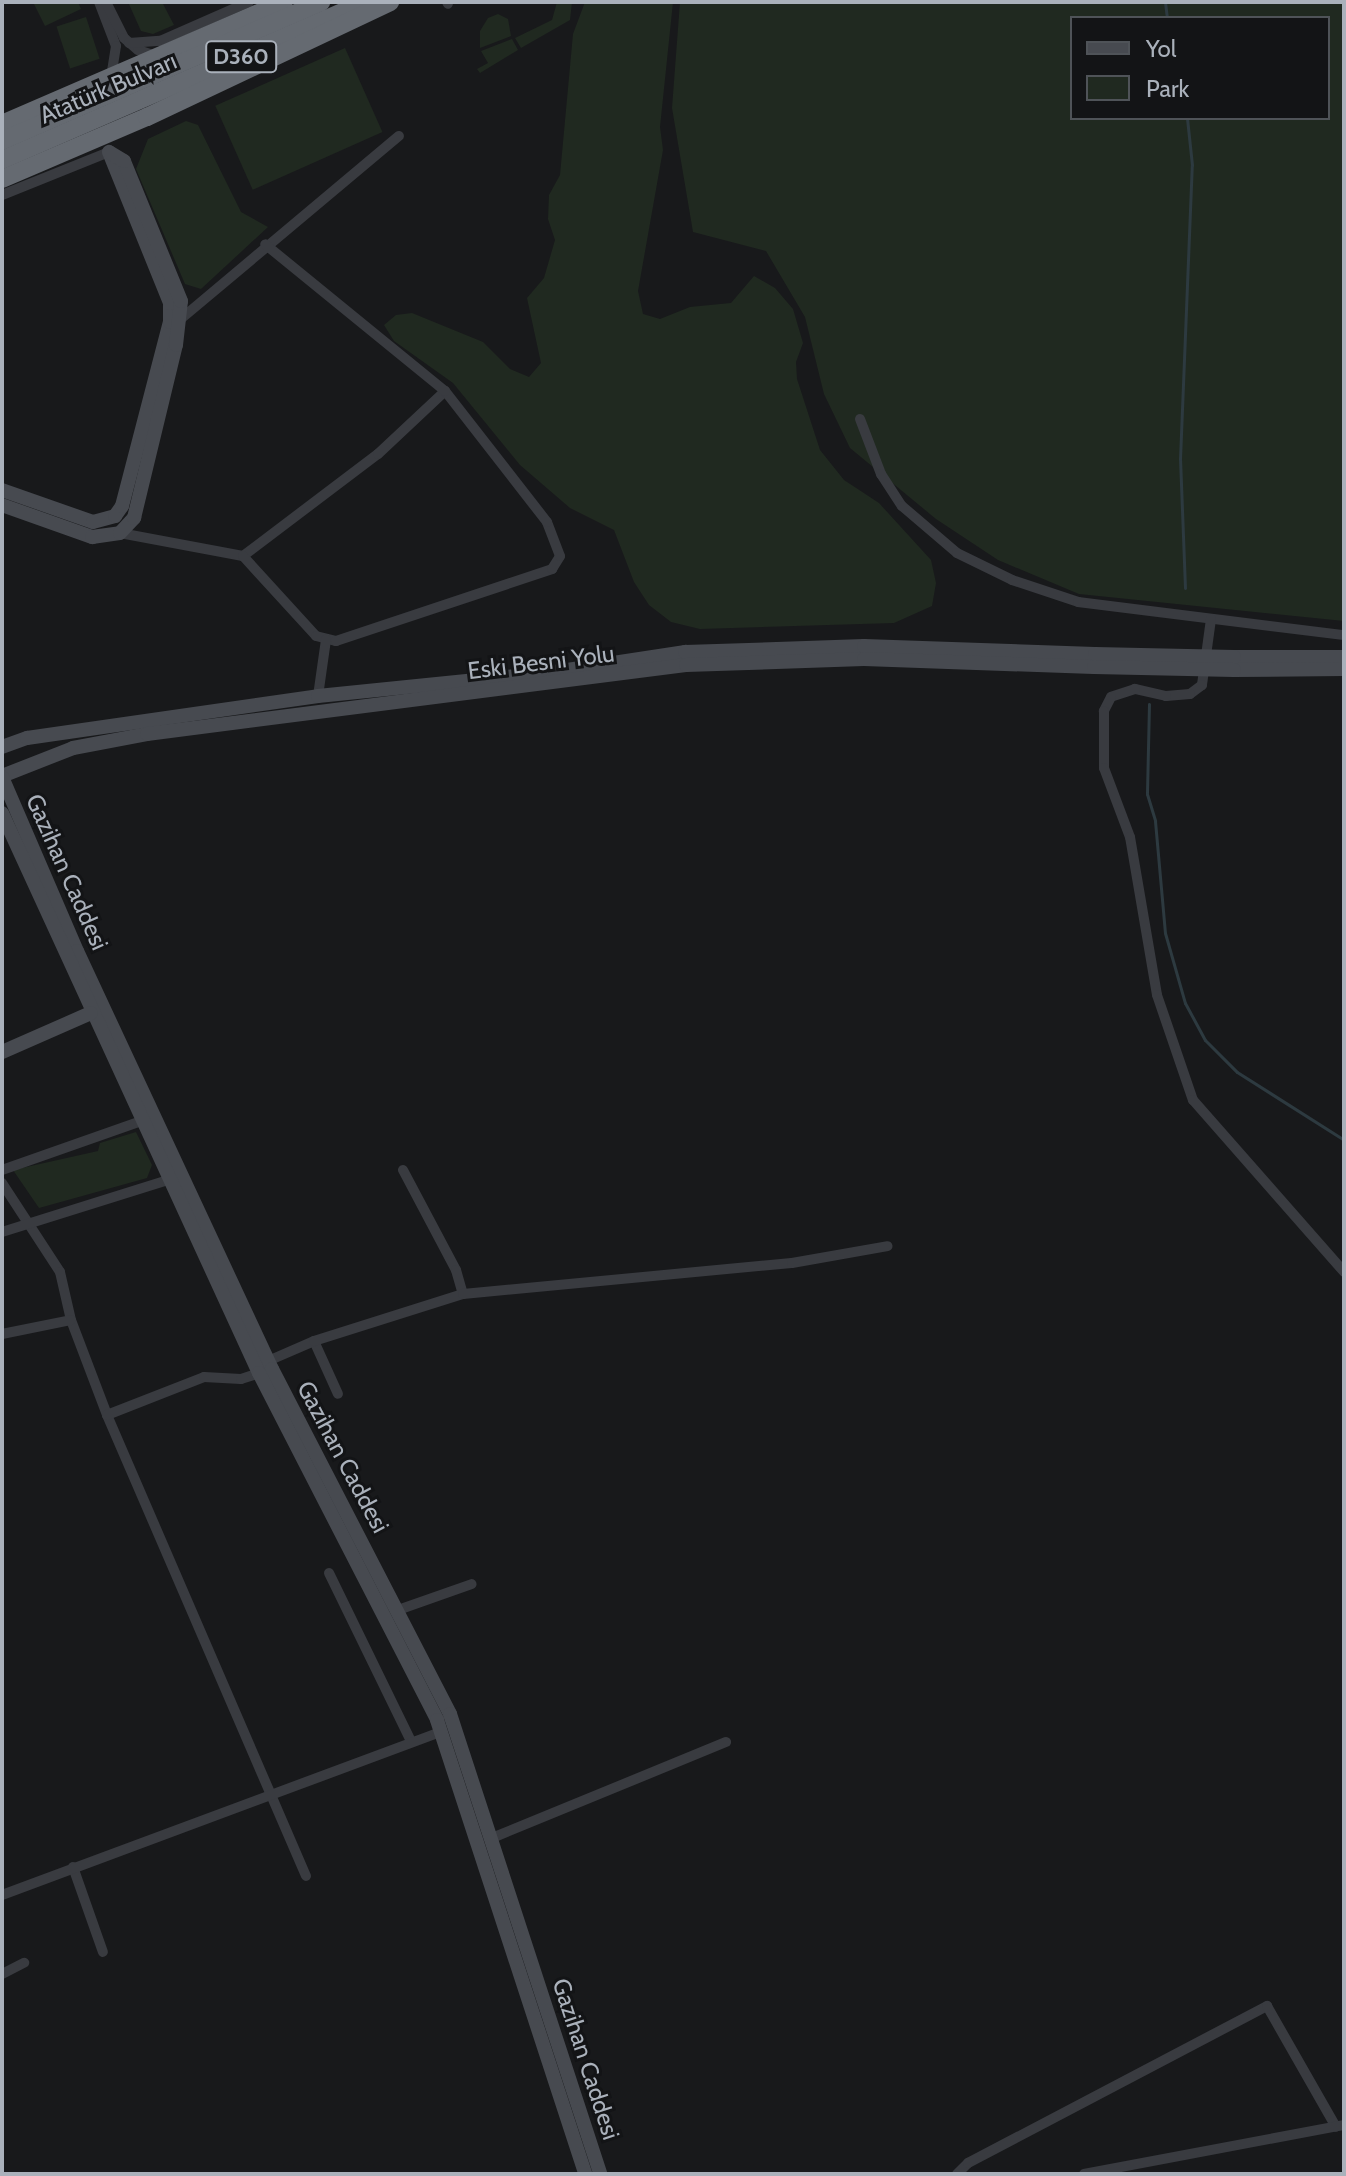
<!DOCTYPE html>
<html>
<head>
<meta charset="utf-8">
<style>
  body { margin:0 }
  #map { position:relative; width:1346px; height:2176px; overflow:hidden; background:#18191b; font-family:Cabin,sans-serif }
  div>[style] { position:absolute }
  [style*='--x'] { left:calc(var(--x)*1px); top:calc(var(--y)*1px); width:calc(var(--w)*1px); rotate:calc(var(--a)*1deg) }
  .green>* { inset:0; background:#202920; transform-origin:0 0 }
  .stream>* { height:3px; margin:-1.5px; padding:0 1.5px; transform-origin:1.5px; border-radius:1.5px; background:#2d3a40 }
  .street>* { height:10px; margin:-5px; padding:0 5px; transform-origin:5px; border-radius:5px; background:#393b40 }
  .secondary>* { height:14px; margin:-7px; padding:0 7px; transform-origin:7px; border-radius:7px; background:#474a50 }
  .highway>* { height:18px; margin:-9px; padding:0 9px; transform-origin:9px; border-radius:9px; background:#656a71 }
  .secondary-bridge>* { height:14px; margin:-7px; padding:0 7px; transform-origin:7px; border-radius:7px; background:#474a50 }
  span { translate:-50% -50%; white-space:nowrap; text-align:center; line-height:1.15; -webkit-text-stroke:6px #131416; paint-order:stroke }
  .shield-label span { padding:2px 6px; background:#131416; border:2px solid; border-radius:6px; -webkit-text-stroke-width:0 }
  .shield-label { font-size:22px; color:#aab1bb; font-weight:700 }
  .street-label { font-size:24px; color:#aab1bb }
  .frame { position:absolute; inset:0; border:4px solid #aab1bb; pointer-events:none }
  .legend { position:absolute; left:1070px; top:16px; width:260px; height:104px; box-sizing:border-box; background:#131416; border:2px solid #4f5358; margin:0; padding:10px 14px; list-style:none; font-size:24px; color:#aab1bb }
  .legend li { display:flex; align-items:center; gap:16px; height:40px }
  .legend b { width:40px; border:2px solid #4f5358 }
</style>
</head>
<body>
<div id="map">
  <div class="green">
    <div style="clip-path:polygon(33px 2px,78px 2px,81px 9px,45px 26px)"></div>
    <div style="clip-path:polygon(128px 2px,162px 2px,174px 25px,153px 34px,141px 31px)"></div>
    <div style="clip-path:polygon(557px 2px,572px 2px,570px 20px,521px 48px,515px 38px,552px 20px)"></div>
    <div style="clip-path:polygon(585px 2px,673px 2px,660px 127px,663px 150px,638px 291px,643px 314px,660px 319px,690px 307px,731px 303px,754px 276px,775px 288px,793px 309px,803px 343px,796px 362px,797px 379px,820px 450px,844px 480px,879px 503px,931px 560px,936px 583px,932px 606px,894px 623px,700px 629px,671px 622px,649px 605px,634px 582px,614px 530px,570px 508px,520px 465px,453px 383px,394px 341px,384px 325px,396px 315px,412px 313px,483px 342px,510px 369px,529px 377px,541px 363px,527px 298px,544px 278px,555px 240px,548px 219px,549px 195px,560px 175px,573px 34px)"></div>
    <div style="clip-path:polygon(evenodd,680px 2px,1344px 2px,1344px 621px,1079px 594px,998px 560px,936px 519px,850px 448px,824px 394px,805px 317px,766px 251px,693px 232px,672px 108px,680px 2px,1072px 18px,1328px 18px,1328px 118px,1072px 118px,1072px 18px)"></div>
    <div style="clip-path:polygon(498px 14px,508px 19px,511px 36px,480px 48px,480px 31px,488px 18px)"></div>
    <div style="left:86px;top:17px;width:44px;height:31px;rotate:72deg"></div>
    <div style="clip-path:polygon(512px 39px,518px 50px,480px 73px,477px 69px,488px 63px,481px 51px)"></div>
    <div style="left:345px;top:48px;width:92px;height:142px;rotate:66deg"></div>
    <div style="clip-path:polygon(186px 121px,198px 125px,241px 212px,268px 227px,201px 289px,185px 284px,136px 169px,148px 139px)"></div>
    <div style="clip-path:polygon(136px 1132px,152px 1165px,147px 1178px,39px 1208px,13px 1170px,98px 1151px,100px 1143px)"></div>
  </div>
  <div class="stream">
    <div style="--x:1165;--y:2;--w:16;--a:83"></div>
    <div style="--x:1185;--y:588;--w:129;--a:-92.2"></div>
    <div style="--x:1180;--y:459;--w:294;--a:-87.7"></div>
    <div style="--x:1192;--y:165;--w:47;--a:-96.1"></div>
    <div style="--x:1149;--y:704;--w:90;--a:91.3"></div>
    <div style="--x:1147;--y:794;--w:28;--a:73"></div>
    <div style="--x:1155;--y:821;--w:112;--a:84.9"></div>
    <div style="--x:1165;--y:933;--w:73;--a:74.1"></div>
    <div style="--x:1185;--y:1003;--w:42;--a:61.6"></div>
    <div style="--x:1205;--y:1040;--w:45;--a:45"></div>
    <div style="--x:1237;--y:1072;--w:127;--a:32.4"></div>
  </div>
  <div class="street">
    <div style="--x:99;--y:2;--w:47;--a:68.9"></div>
    <div style="--x:116;--y:46;--w:30;--a:99"></div>
    <div style="--x:106;--y:2;--w:40;--a:63.4"></div>
    <div style="--x:124;--y:38;--w:18;--a:41"></div>
    <div style="--x:138;--y:50;--w:20;--a:18"></div>
    <div style="--x:447;--y:2;--w:2;--a:63"></div>
    <div style="--x:129;--y:43;--w:31;--a:-4"></div>
    <div style="--x:160;--y:41;--w:97;--a:-23.7"></div>
    <div style="--x:2;--y:195;--w:115;--a:-21.9"></div>
    <div style="--x:176;--y:323;--w:291;--a:-40"></div>
    <div style="--x:860;--y:419;--w:59;--a:69.1"></div>
    <div style="--x:881;--y:474;--w:38;--a:57"></div>
    <div style="--x:902;--y:506;--w:72;--a:40.5"></div>
    <div style="--x:957;--y:553;--w:61;--a:26.1"></div>
    <div style="--x:1012;--y:580;--w:70;--a:18.4"></div>
    <div style="--x:1078;--y:602;--w:268;--a:7.1"></div>
    <div style="--x:120;--y:533;--w:125;--a:10.6"></div>
    <div style="--x:243;--y:556;--w:169;--a:-37.1"></div>
    <div style="--x:378;--y:454;--w:92;--a:-43.2"></div>
    <div style="--x:243;--y:556;--w:108;--a:47.6"></div>
    <div style="--x:316;--y:636;--w:21;--a:14"></div>
    <div style="--x:336;--y:641;--w:228;--a:-18.4"></div>
    <div style="--x:552;--y:569;--w:15;--a:-58"></div>
    <div style="--x:560;--y:556;--w:36;--a:-111"></div>
    <div style="--x:547;--y:522;--w:166;--a:-127.9"></div>
    <div style="--x:445;--y:391;--w:232;--a:-140.8"></div>
    <div style="--x:1211;--y:619;--w:67;--a:97.8"></div>
    <div style="--x:1202;--y:685;--w:15;--a:143"></div>
    <div style="--x:1190;--y:694;--w:24;--a:175"></div>
    <div style="--x:1166;--y:696;--w:32;--a:-167"></div>
    <div style="--x:1135;--y:689;--w:25;--a:162"></div>
    <div style="--x:1111;--y:697;--w:16;--a:117"></div>
    <div style="--x:1104;--y:711;--w:57;--a:90"></div>
    <div style="--x:1104;--y:768;--w:74;--a:69.4"></div>
    <div style="--x:1130;--y:837;--w:160;--a:80.3"></div>
    <div style="--x:1157;--y:995;--w:111;--a:71.1"></div>
    <div style="--x:1193;--y:1100;--w:229;--a:48.7"></div>
    <div style="--x:318;--y:696;--w:57;--a:-81.9"></div>
    <div style="--x:2;--y:1170;--w:147;--a:-19.4"></div>
    <div style="--x:403;--y:1170;--w:113;--a:62.1"></div>
    <div style="--x:456;--y:1270;--w:25;--a:74"></div>
    <div style="--x:2;--y:1183;--w:106;--a:56.9"></div>
    <div style="--x:60;--y:1272;--w:49;--a:77.1"></div>
    <div style="--x:71;--y:1320;--w:102;--a:69.2"></div>
    <div style="--x:107;--y:1415;--w:502;--a:66.65"></div>
    <div style="--x:2;--y:1232;--w:174;--a:-17.4"></div>
    <div style="--x:2;--y:1334;--w:70;--a:-11.5"></div>
    <div style="--x:314;--y:1341;--w:58;--a:65.6"></div>
    <div style="--x:268;--y:1361;--w:50;--a:-23.5"></div>
    <div style="--x:314;--y:1341;--w:156;--a:-17.5"></div>
    <div style="--x:463;--y:1294;--w:330;--a:-5.4"></div>
    <div style="--x:792;--y:1263;--w:97;--a:-10"></div>
    <div style="--x:107;--y:1415;--w:104;--a:-21.4"></div>
    <div style="--x:204;--y:1377;--w:37;--a:3"></div>
    <div style="--x:241;--y:1379;--w:19;--a:-18"></div>
    <div style="--x:329;--y:1573;--w:187;--a:64"></div>
    <div style="--x:398;--y:1610;--w:78;--a:-19.4"></div>
    <div style="--x:492;--y:1838;--w:253;--a:-22.3"></div>
    <div style="--x:73;--y:1867;--w:90;--a:70.6"></div>
    <div style="--x:2;--y:1895;--w:468;--a:-20.4"></div>
    <div style="--x:2;--y:1974;--w:25;--a:-27"></div>
    <div style="--x:957;--y:2174;--w:16;--a:-45"></div>
    <div style="--x:968;--y:2163;--w:338;--a:-27.7"></div>
    <div style="--x:1267;--y:2006;--w:139;--a:60.3"></div>
    <div style="--x:1084;--y:2174;--w:265;--a:-10.7"></div>
  </div>
  <div class="secondary">
    <div style="--x:2;--y:490;--w:96;--a:19.4"></div>
    <div style="--x:93;--y:522;--w:23;--a:-15"></div>
    <div style="--x:115;--y:516;--w:12;--a:-55"></div>
    <div style="--x:122;--y:506;--w:190;--a:-75.4"></div>
    <div style="--x:170;--y:322;--w:19;--a:-90"></div>
    <div style="--x:170;--y:303;--w:163;--a:-112"></div>
    <div style="--x:2;--y:505;--w:96;--a:19.6"></div>
    <div style="--x:92;--y:537;--w:28;--a:-8"></div>
    <div style="--x:120;--y:533;--w:21;--a:-47"></div>
    <div style="--x:134;--y:518;--w:178;--a:-76.4"></div>
    <div style="--x:176;--y:345;--w:44;--a:-83.5"></div>
    <div style="--x:181;--y:301;--w:151;--a:-112.2"></div>
    <div style="--x:124;--y:161;--w:17;--a:-149"></div>
    <div style="--x:1234;--y:657;--w:110;--a:0"></div>
    <div style="--x:1234;--y:670;--w:110;--a:-0.5"></div>
    <div style="--x:2;--y:747;--w:27;--a:-20"></div>
    <div style="--x:27;--y:738;--w:294;--a:-8.2"></div>
    <div style="--x:318;--y:696;--w:237;--a:-5.8"></div>
    <div style="--x:554;--y:672;--w:133;--a:-8.7"></div>
    <div style="--x:685;--y:652;--w:179;--a:-1.9"></div>
    <div style="--x:864;--y:646;--w:231;--a:2"></div>
    <div style="--x:2;--y:776;--w:76;--a:-21.5"></div>
    <div style="--x:73;--y:748;--w:75;--a:-10.7"></div>
    <div style="--x:147;--y:734;--w:543;--a:-7.3"></div>
    <div style="--x:686;--y:665;--w:178;--a:-1.9"></div>
    <div style="--x:864;--y:659;--w:230;--a:2"></div>
    <div style="--x:2;--y:777;--w:189;--a:66.7"></div>
    <div style="--x:77;--y:951;--w:461;--a:65"></div>
    <div style="--x:272;--y:1369;--w:388;--a:62.7"></div>
    <div style="--x:450;--y:1714;--w:484;--a:71.9"></div>
    <div style="--x:2;--y:813;--w:616;--a:65.35"></div>
    <div style="--x:259;--y:1373;--w:390;--a:62.8"></div>
    <div style="--x:437;--y:1720;--w:478;--a:71.9"></div>
    <div style="--x:2;--y:1052;--w:97;--a:-23.7"></div>
  </div>
  <div class="highway">
    <div style="--x:2;--y:124;--w:307;--a:-23.4"></div>
    <div style="--x:2;--y:141;--w:348;--a:-23.5"></div>
    <div style="--x:2;--y:160;--w:396;--a:-23.5"></div>
    <div style="--x:2;--y:179;--w:158;--a:-23.2"></div>
    <div style="--x:147;--y:117;--w:269;--a:-25.3"></div>
  </div>
  <div class="secondary-bridge">
    <div style="--x:1095;--y:654;--w:139;--a:1.2"></div>
    <div style="--x:1094;--y:667;--w:140;--a:1.2"></div>
  </div>
  <div class="shield-label">
    <span style="left:241px;top:57px">D360</span>
  </div>
  <div class="street-label">
    <span style="left:108px;top:88px;rotate:-23deg">Atatürk Bulvarı</span>
    <span style="left:541px;top:662px;rotate:-7deg">Eski Besni Yolu</span>
    <span style="left:67px;top:872px;rotate:66deg">Gazihan Caddesi</span>
    <span style="left:343px;top:1457px;rotate:62deg">Gazihan Caddesi</span>
    <span style="left:586px;top:2059px;rotate:72deg">Gazihan Caddesi</span>
  </div>
  <div class="frame"></div>
  <ul class="legend">
  <li><b style="height:10px;background:#474a50"></b>Yol</li>
  <li><b style="height:22px;background:#202920"></b>Park</li>
  </ul>
</div>
</body>
</html>
